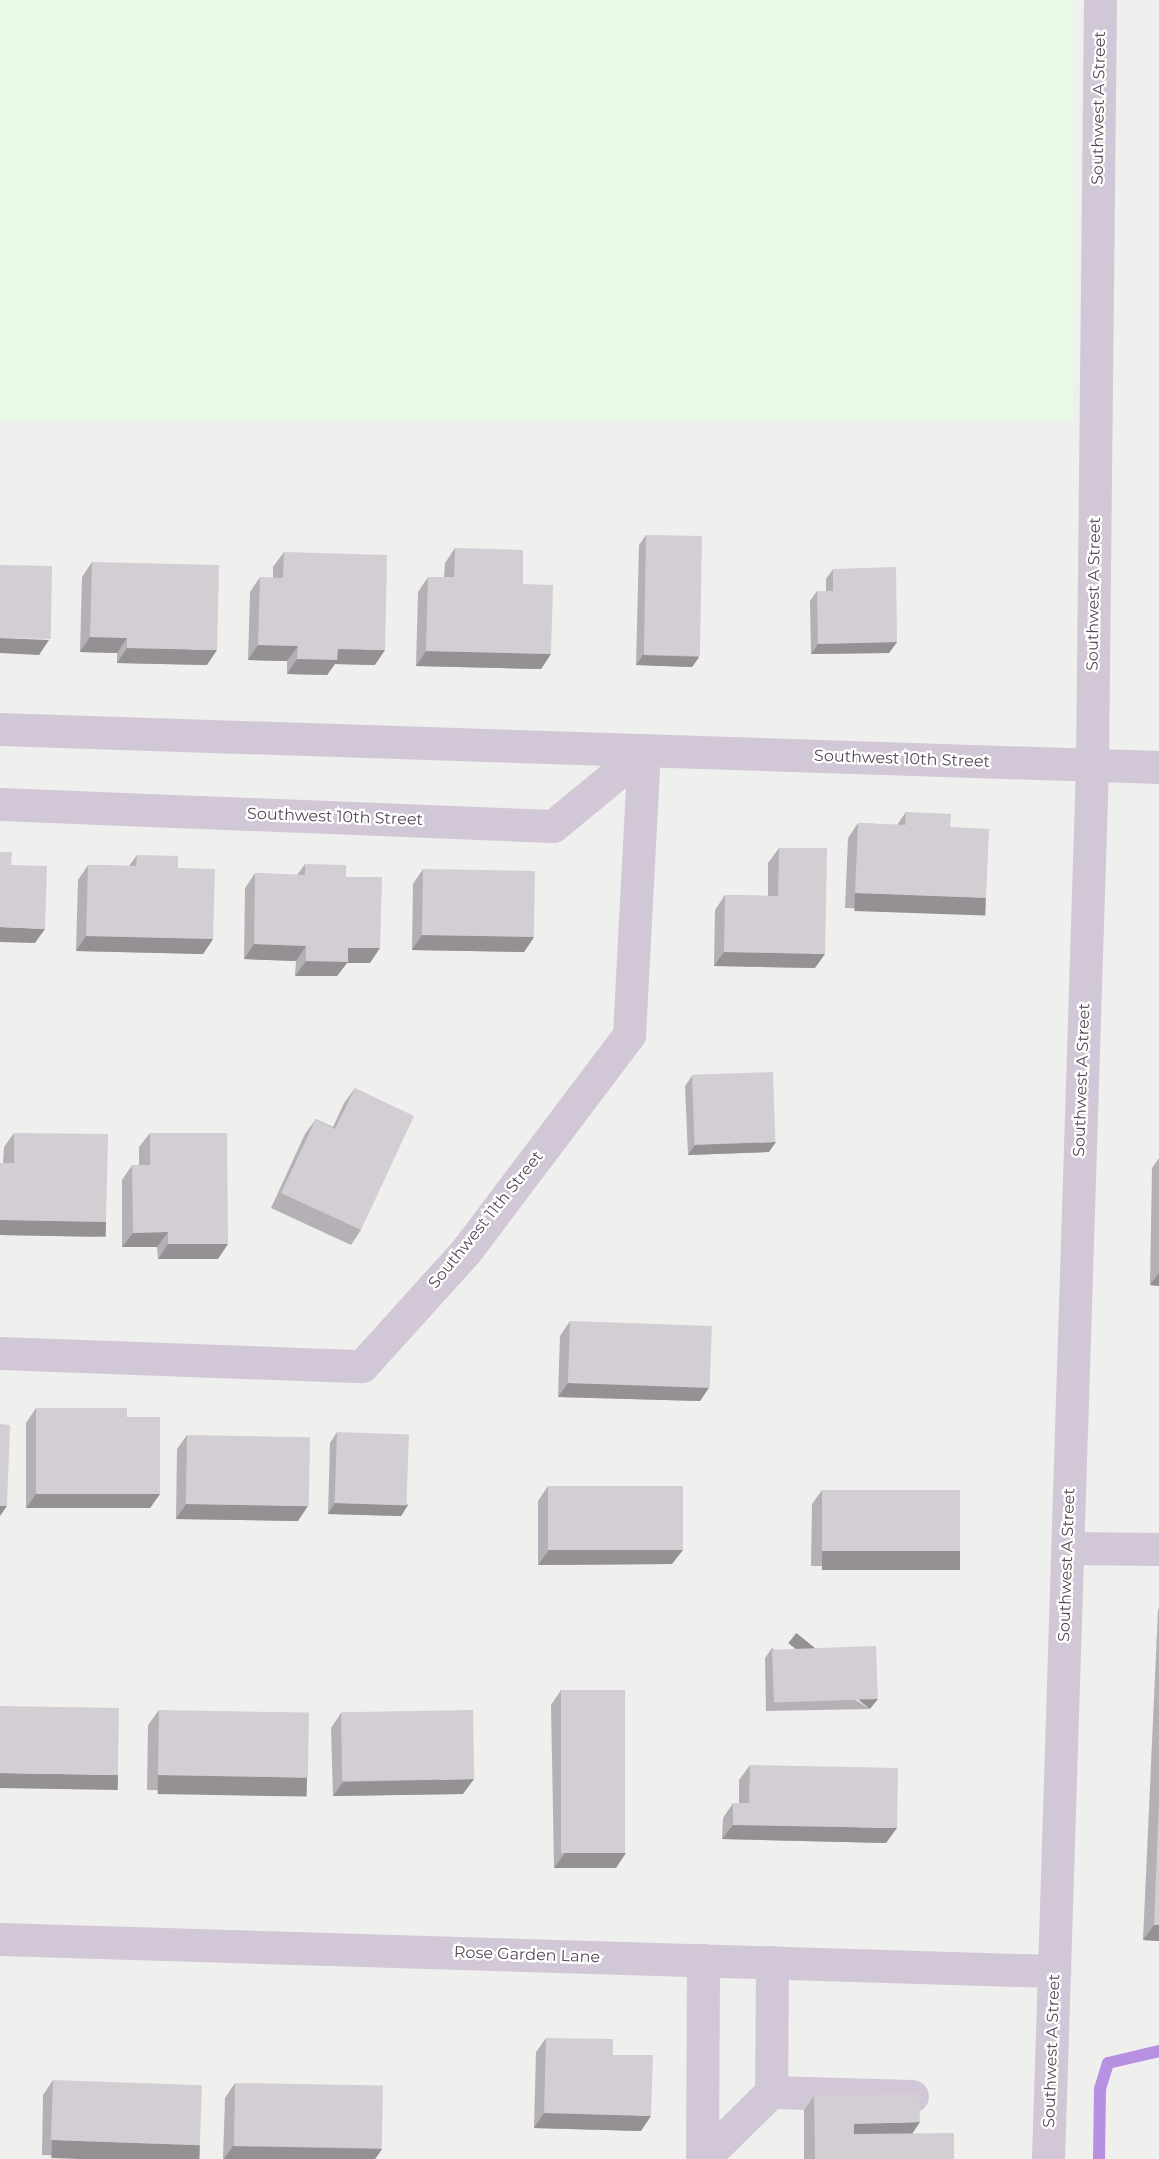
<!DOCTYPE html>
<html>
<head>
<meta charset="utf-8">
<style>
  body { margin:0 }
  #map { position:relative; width:1159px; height:2159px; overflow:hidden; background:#efefed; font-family:Montserrat,sans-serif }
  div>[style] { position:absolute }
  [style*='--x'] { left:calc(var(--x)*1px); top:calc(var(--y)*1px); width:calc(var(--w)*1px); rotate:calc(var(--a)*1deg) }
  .commercial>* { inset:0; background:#e7f9e7; transform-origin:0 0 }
  .stream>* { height:12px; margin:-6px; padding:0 6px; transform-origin:6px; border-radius:6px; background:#b790e2 }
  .minor>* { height:33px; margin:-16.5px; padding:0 16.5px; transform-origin:16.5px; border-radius:16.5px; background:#d2c7d6 }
  .wall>* { inset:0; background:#b5b0b6 }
  .shaded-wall>* { inset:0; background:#949094; transform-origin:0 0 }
  .building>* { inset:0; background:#d3cdd4; transform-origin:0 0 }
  span { translate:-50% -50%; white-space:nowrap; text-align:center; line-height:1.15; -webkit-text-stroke:4.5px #fff; paint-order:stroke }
  .street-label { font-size:16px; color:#544758 }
</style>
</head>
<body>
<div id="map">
  <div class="commercial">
    <div style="left:0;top:0;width:1073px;height:421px"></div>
  </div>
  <div class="stream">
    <div style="--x:1099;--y:2159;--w:70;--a:-89.2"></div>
    <div style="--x:1100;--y:2089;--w:27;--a:-73"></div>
    <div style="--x:1108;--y:2063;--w:52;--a:-13.2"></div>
  </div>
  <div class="minor">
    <div style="--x:0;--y:729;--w:1160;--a:1.88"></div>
    <div style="--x:0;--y:804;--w:553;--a:2.28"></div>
    <div style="--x:553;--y:826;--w:118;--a:-39.5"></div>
    <div style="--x:0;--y:1353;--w:362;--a:2.1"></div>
    <div style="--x:362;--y:1366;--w:155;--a:-47.9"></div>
    <div style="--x:466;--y:1251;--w:271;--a:-53"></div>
    <div style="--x:629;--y:1035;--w:284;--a:-87"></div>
    <div style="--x:1068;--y:1548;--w:91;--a:0.6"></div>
    <div style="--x:0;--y:1939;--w:1055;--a:1.74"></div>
    <div style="--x:772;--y:1962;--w:130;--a:90.4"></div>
    <div style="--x:771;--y:2092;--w:141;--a:1.6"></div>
    <div style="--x:702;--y:2159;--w:199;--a:-89.7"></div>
    <div style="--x:703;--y:2159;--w:95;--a:-44.6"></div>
    <div style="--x:1048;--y:2159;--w:1395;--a:-88.19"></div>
    <div style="--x:1092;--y:765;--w:765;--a:-89.4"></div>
  </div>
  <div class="wall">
    <div style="clip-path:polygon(646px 535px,699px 657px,692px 667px,636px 665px,639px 545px)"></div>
    <div style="clip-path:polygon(455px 548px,523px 584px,551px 654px,541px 669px,416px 666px,418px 592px,428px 577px,444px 577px,445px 563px)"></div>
    <div style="clip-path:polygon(284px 552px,375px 665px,335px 664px,327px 675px,287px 674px,287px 661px,248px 660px,250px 592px,260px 577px,273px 578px,273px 567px)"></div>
    <div style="clip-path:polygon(92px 562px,207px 665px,117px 663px,117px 653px,80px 652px,82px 577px)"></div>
    <div style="clip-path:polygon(833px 569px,897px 642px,889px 653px,811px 654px,810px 601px,817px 591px,826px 591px,826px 579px)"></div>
    <div style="clip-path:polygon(906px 812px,950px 827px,976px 913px,845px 908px,848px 838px,858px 823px,897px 825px)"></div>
    <div style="clip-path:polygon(779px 848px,815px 968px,714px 966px,715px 910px,725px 895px,768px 896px,768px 863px)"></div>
    <div style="clip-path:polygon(137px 855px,178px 868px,213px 939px,203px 954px,76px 951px,78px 880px,88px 865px,129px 866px)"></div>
    <div style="clip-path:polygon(305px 864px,346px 877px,370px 963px,347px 963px,337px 976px,295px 976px,296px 961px,244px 959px,245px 888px,255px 873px,297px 875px)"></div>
    <div style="clip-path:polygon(423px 869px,534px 937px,524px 952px,412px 950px,413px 884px)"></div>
    <div style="clip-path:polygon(692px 1076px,769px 1152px,688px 1155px,685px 1086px)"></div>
    <div style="clip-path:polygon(355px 1088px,361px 1230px,351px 1245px,271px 1208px,305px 1134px,316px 1119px,333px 1127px,344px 1103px)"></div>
    <div style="clip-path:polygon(14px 1133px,106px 1222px,96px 1237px,0 1235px,0 1163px,3px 1163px,4px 1147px)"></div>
    <div style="clip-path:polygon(150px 1133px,218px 1259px,158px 1259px,157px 1247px,122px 1247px,122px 1180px,132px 1165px,139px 1165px,139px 1147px)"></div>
    <div style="clip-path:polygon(1159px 1158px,1159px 1286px,1150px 1285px,1152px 1168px)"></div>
    <div style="clip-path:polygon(570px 1321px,710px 1386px,700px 1401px,558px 1397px,560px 1336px)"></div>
    <div style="clip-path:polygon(36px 1408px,127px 1417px,160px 1494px,150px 1508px,26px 1508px,26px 1423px)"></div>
    <div style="clip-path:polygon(337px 1432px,408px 1505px,401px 1516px,328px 1514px,330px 1443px)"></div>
    <div style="clip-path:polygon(187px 1435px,298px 1521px,176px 1519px,177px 1449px)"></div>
    <div style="clip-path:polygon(548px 1486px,672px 1564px,538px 1565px,538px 1501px)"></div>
    <div style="clip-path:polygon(822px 1490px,960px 1552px,950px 1567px,811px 1566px,812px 1504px)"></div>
    <div style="clip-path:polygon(1159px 1608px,1159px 1941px,1143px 1940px,1158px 1610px)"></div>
    <div style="clip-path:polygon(772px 1648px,870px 1709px,766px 1711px,765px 1658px)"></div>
    <div style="clip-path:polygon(561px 1690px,616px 1868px,554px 1868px,551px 1705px)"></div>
    <div style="clip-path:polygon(159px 1710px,297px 1793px,147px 1790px,148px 1725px)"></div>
    <div style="clip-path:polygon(341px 1713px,463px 1794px,333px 1796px,331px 1728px)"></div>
    <div style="clip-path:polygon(750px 1765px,886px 1843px,722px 1839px,723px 1818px,733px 1803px,739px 1803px,739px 1780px)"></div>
    <div style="clip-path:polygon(546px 2038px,613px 2055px,641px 2131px,534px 2128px,536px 2052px)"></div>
    <div style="clip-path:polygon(53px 2080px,200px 2144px,190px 2159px,42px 2155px,43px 2095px)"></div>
    <div style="clip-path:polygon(235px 2083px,382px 2149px,375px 2159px,223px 2159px,225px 2098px)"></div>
    <div style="clip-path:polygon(814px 2096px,912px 2134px,954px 2159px,804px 2159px,804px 2110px)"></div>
  </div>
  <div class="shaded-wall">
    <div style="clip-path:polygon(90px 637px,127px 638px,117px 653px,80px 652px)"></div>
    <div style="clip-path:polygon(0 638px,49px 640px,39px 655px,0 653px)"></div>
    <div style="clip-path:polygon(897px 642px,889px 653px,811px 654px,818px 644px)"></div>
    <div style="clip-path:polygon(258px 645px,298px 646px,287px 661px,248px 660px)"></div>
    <div style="clip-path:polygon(127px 648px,217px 650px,207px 665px,117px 663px)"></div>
    <div style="clip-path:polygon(338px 649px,385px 650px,375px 665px,335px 664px,327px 675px,287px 674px,297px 659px)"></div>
    <div style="clip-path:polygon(426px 651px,551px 654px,541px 669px,416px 666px)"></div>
    <div style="clip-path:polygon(643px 655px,699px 657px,692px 667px,636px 665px)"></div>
    <div style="left:855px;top:893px;width:131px;height:18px;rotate:2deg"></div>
    <div style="clip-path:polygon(0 927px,45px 929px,35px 943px,0 942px)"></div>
    <div style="clip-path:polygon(422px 935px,534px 937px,524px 952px,412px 950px)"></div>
    <div style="clip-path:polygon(86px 936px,213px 939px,203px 954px,76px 951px)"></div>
    <div style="clip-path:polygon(254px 944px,306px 946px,296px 961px,244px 959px)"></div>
    <div style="clip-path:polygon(348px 948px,380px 948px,370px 963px,347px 963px,337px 976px,295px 976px,306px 961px)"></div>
    <div style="clip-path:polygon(724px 952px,825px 954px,815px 968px,714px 966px)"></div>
    <div style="clip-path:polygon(776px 1142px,769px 1152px,688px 1155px,695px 1145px)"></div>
    <div style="left:0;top:1220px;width:106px;height:15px;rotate:1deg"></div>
    <div style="clip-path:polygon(168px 1232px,157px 1247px,122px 1247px,133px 1233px)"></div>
    <div style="clip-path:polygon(168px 1244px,228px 1244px,218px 1259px,158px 1259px)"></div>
    <div style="clip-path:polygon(1159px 1273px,1159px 1286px,1150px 1285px)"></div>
    <div style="clip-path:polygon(568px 1383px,710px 1386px,700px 1401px,558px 1397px)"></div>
    <div style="clip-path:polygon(36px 1494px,160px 1494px,150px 1508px,26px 1508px)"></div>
    <div style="clip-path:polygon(335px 1503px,408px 1505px,401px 1516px,328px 1514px)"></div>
    <div style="clip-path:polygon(186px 1504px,308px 1506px,298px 1521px,176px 1519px)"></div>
    <div style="clip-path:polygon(0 1506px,7px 1506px,0 1516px)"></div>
    <div style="clip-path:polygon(549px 1550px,683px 1550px,672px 1564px,538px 1565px)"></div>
    <div style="left:822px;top:1551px;width:138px;height:19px"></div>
    <div style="left:878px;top:1699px;width:13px;height:105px;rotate:129deg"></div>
    <div style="left:0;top:1773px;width:118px;height:15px;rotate:1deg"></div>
    <div style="left:158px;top:1775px;width:149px;height:19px;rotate:1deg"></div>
    <div style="clip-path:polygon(474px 1779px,463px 1794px,333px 1796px,343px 1782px)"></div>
    <div style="clip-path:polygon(733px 1825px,897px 1828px,886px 1843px,722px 1839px)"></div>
    <div style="clip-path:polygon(565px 1853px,626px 1853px,616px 1868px,554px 1868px)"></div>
    <div style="clip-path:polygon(1154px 1925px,1159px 1925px,1159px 1941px,1143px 1940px)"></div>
    <div style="clip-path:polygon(544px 2113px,651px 2116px,641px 2131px,534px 2128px)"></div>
    <div style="clip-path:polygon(920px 2122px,910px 2137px,844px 2139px,854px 2124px)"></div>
    <div style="left:52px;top:2140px;width:148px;height:18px;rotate:2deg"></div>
    <div style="clip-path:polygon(233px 2146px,382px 2149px,375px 2159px,224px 2159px)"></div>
  </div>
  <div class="building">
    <div style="left:646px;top:535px;width:56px;height:120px;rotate:1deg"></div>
    <div style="clip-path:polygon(455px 548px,523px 550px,523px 584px,553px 585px,551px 654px,426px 651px,428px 577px,454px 577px)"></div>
    <div style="clip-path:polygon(284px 552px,387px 555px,385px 650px,338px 649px,337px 660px,297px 659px,298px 646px,258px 645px,260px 577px,283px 578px)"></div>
    <div style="clip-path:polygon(92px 562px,219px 565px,217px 650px,127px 648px,127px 638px,90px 637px)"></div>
    <div style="left:0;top:565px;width:52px;height:73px;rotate:1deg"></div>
    <div style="clip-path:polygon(896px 567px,897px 642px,818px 644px,817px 591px,833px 591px,833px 569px)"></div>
    <div style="clip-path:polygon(906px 812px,951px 814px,950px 827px,989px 829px,986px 898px,855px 893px,858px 823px,905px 825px)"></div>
    <div style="clip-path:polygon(779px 848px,827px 848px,825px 954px,724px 952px,725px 895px,778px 896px)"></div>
    <div style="clip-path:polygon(0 852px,12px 852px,11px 865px,47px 866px,45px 929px,0 927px)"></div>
    <div style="clip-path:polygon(137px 855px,178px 856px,178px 868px,215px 869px,213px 939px,86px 936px,88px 865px,136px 866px)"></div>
    <div style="clip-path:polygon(305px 864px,346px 865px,346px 877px,382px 877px,380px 948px,348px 948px,348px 962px,306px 961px,306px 946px,254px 944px,255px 873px,305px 875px)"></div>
    <div style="left:423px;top:869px;width:112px;height:66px;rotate:1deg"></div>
    <div style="left:773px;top:1072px;width:70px;height:81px;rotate:88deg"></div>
    <div style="clip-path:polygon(355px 1088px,414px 1116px,361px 1230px,281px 1193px,316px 1119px,335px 1129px)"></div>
    <div style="clip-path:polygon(14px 1133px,108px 1134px,106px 1222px,0 1220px,0 1163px,14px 1163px)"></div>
    <div style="clip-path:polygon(150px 1133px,227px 1133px,228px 1244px,168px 1244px,168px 1232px,133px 1233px,132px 1165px,150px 1165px)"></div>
    <div style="left:570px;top:1321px;width:142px;height:62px;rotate:2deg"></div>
    <div style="clip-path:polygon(36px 1408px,127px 1408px,127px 1417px,160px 1417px,160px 1494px,36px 1494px)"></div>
    <div style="clip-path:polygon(0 1424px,10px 1425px,7px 1506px,0 1506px)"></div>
    <div style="left:337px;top:1432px;width:72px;height:71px;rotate:2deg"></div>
    <div style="left:187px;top:1435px;width:123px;height:69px;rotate:1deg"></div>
    <div style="left:548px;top:1486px;width:135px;height:64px"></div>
    <div style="left:822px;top:1490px;width:138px;height:61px"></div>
    <div style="left:876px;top:1646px;width:53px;height:104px;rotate:88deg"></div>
    <div style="left:561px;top:1690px;width:64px;height:163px"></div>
    <div style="left:0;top:1706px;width:119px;height:67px;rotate:1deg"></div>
    <div style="left:159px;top:1710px;width:150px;height:65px;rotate:1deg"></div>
    <div style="left:473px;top:1710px;width:69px;height:132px;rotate:89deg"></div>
    <div style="clip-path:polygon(750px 1765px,898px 1768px,897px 1828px,733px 1825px,733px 1803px,749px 1803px)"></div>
    <div style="clip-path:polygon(1159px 1800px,1159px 1925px,1154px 1925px)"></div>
    <div style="clip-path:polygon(546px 2038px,613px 2039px,613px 2055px,653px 2055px,651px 2116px,544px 2113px)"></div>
    <div style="left:53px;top:2080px;width:149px;height:60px;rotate:2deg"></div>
    <div style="left:235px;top:2083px;width:148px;height:63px;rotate:1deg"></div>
    <div style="clip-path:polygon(919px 2094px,920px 2122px,854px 2124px,854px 2134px,954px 2133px,954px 2159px,815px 2159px,814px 2096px)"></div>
  </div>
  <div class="street-label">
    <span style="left:1099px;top:108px;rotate:-89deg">Southwest A Street</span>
    <span style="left:1094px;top:594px;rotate:-89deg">Southwest A Street</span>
    <span style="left:902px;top:759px;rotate:2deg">Southwest 10th Street</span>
    <span style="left:335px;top:817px;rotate:2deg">Southwest 10th Street</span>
    <span style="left:1082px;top:1080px;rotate:-88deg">Southwest A Street</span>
    <span style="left:486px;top:1220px;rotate:-51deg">Southwest 11th Street</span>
    <span style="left:1067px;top:1565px;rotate:-88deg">Southwest A Street</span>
    <span style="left:527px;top:1955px;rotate:2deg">Rose Garden Lane</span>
    <span style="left:1052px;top:2051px;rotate:-88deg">Southwest A Street</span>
  </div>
</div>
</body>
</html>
